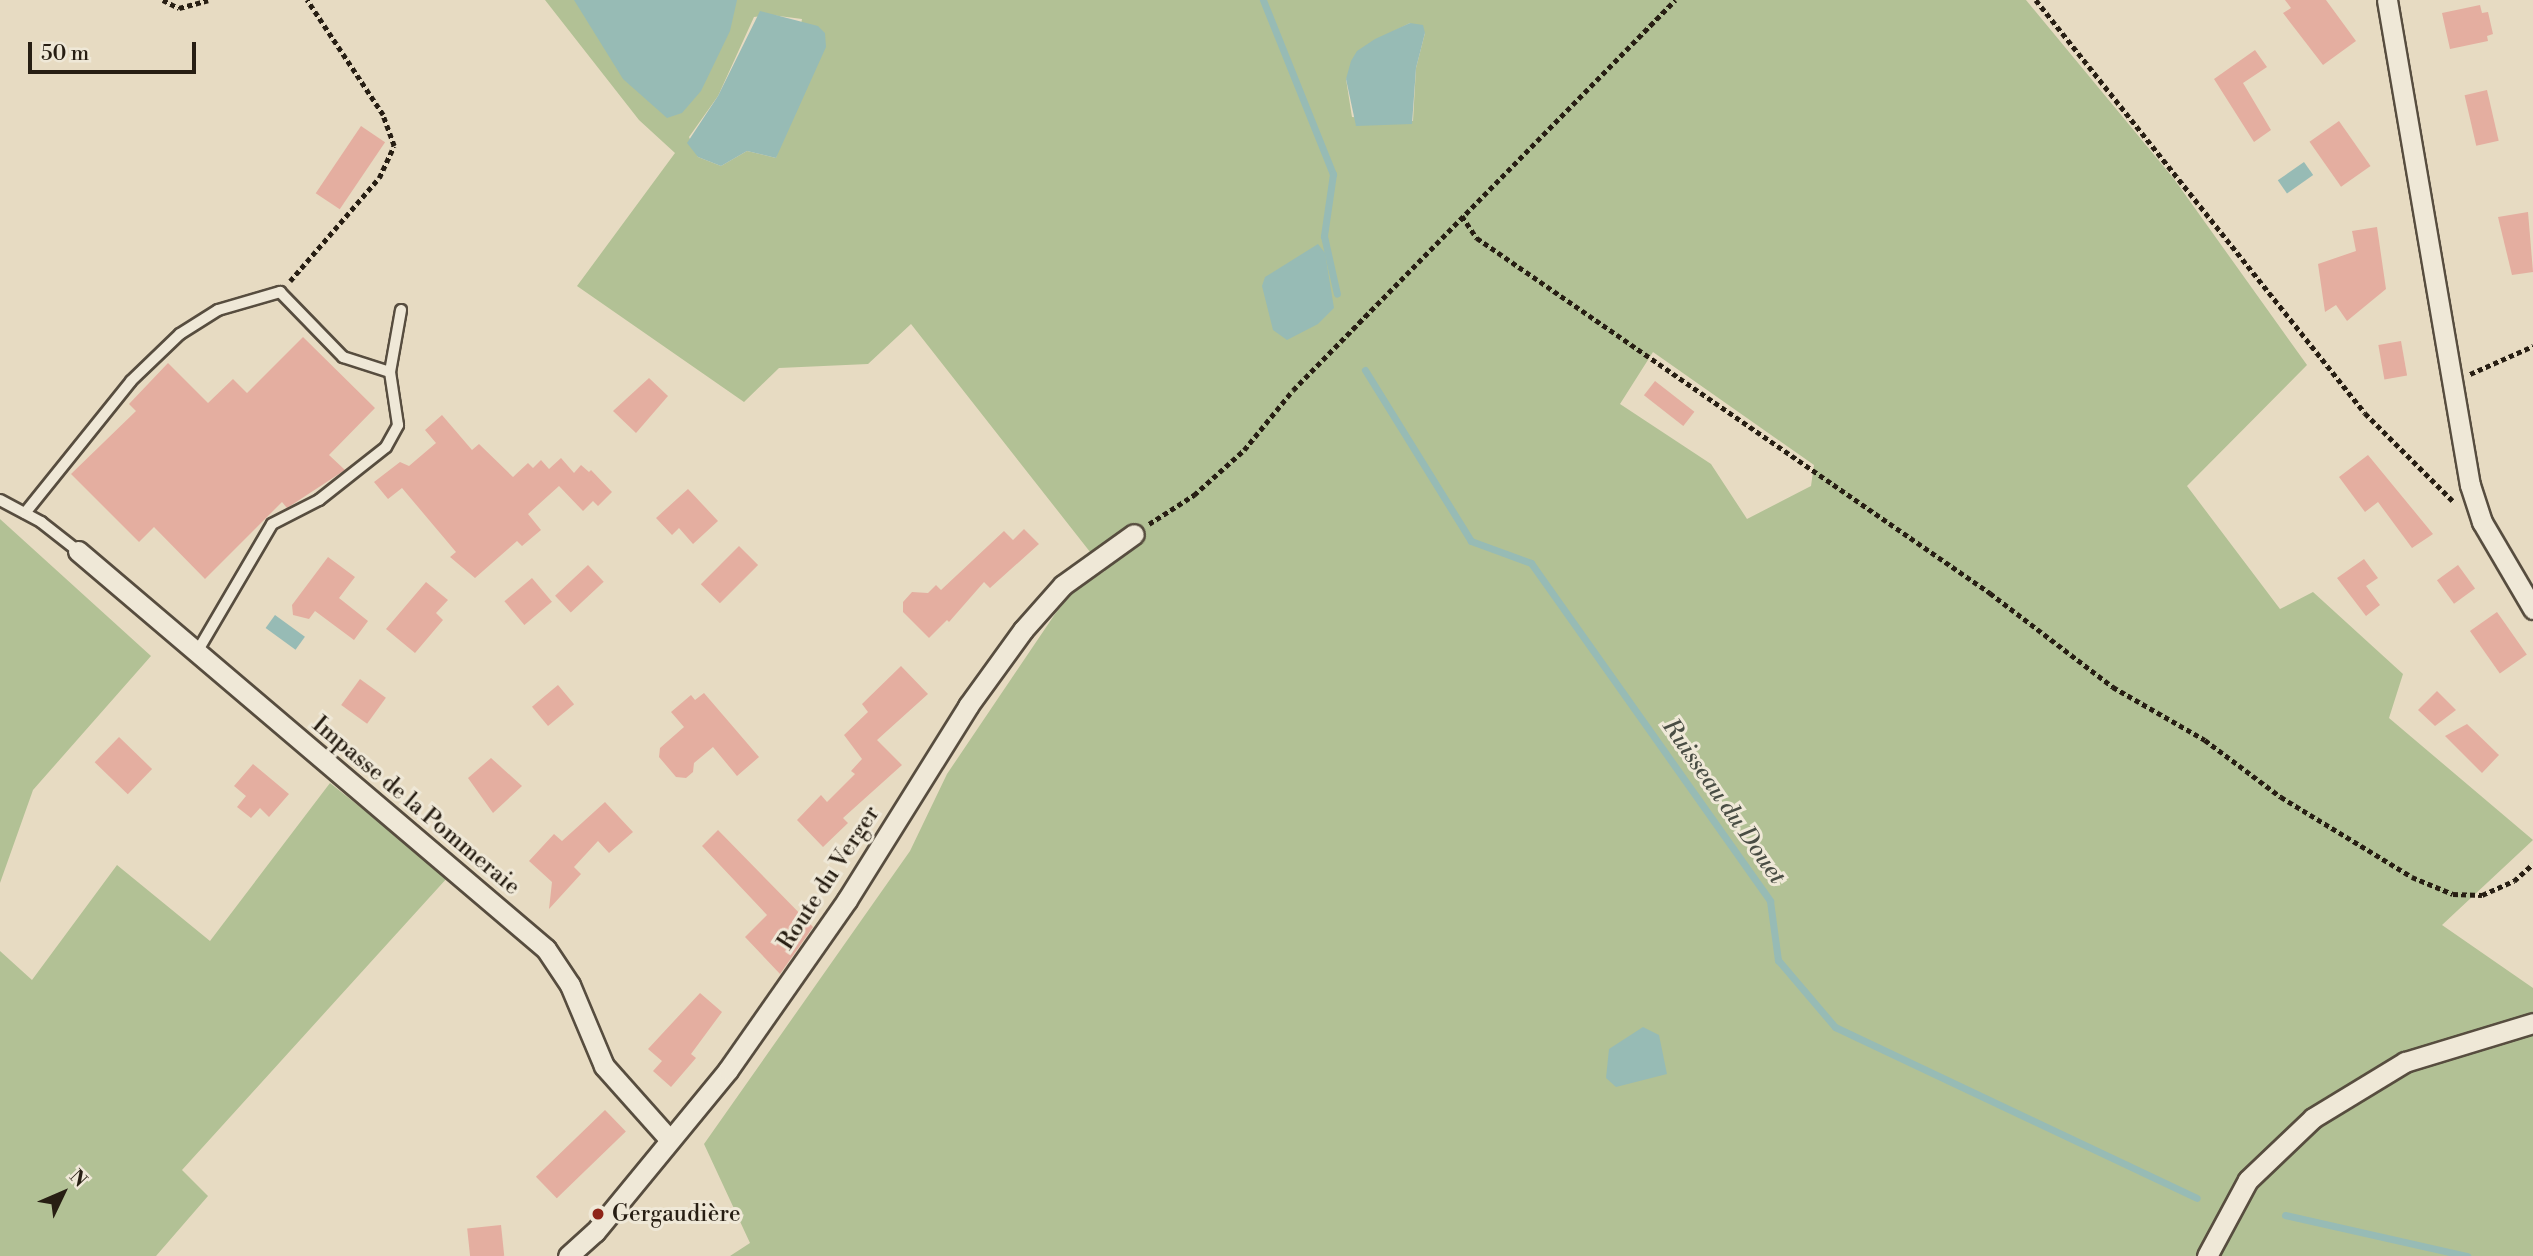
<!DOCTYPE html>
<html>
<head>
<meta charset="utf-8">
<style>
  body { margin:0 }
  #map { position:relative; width:2533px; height:1256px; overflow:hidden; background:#e7dbc2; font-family:"Libre Bodoni",serif }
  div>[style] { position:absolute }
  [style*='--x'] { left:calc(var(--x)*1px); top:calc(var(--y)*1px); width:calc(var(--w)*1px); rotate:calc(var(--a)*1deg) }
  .green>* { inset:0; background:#b2c195 }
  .water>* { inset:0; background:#97bbb5; transform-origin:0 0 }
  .stream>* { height:7px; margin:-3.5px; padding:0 3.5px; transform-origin:3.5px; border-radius:3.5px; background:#97bbb5 }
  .building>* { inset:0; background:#e4aea0; transform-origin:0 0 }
  .path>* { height:4.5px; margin-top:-2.25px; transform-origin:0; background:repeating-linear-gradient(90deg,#271e13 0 5px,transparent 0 8.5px) }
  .roads { filter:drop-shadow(2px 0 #574d3f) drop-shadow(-2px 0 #574d3f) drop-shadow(0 2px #574d3f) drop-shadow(0 -2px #574d3f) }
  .service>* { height:10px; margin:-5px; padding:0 5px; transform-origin:5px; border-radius:5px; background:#efe8d7 }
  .minor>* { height:19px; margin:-9.5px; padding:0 9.5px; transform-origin:9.5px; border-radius:9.5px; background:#efe8d7 }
  .dots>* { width:19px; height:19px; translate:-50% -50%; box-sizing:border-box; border:4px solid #efe8d7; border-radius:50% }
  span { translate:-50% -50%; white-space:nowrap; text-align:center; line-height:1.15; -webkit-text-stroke:6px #efe8d7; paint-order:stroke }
  .street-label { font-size:23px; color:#271e13 }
  .poi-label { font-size:23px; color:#271e13 }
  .left { translate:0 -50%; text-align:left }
  .water-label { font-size:24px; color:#494d44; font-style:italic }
  .north { position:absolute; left:28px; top:1158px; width:70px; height:70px; -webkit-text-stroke:5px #efe8d7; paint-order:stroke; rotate:46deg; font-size:19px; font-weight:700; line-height:28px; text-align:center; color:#271e13 }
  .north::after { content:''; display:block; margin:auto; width:24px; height:32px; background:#271e13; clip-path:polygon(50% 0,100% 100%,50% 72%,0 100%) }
  .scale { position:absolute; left:28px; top:42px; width:168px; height:32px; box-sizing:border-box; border:4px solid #271e13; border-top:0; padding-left:9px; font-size:21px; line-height:24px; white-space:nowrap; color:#271e13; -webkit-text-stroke:5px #efe8d7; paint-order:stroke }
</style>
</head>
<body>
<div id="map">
  <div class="green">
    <div style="clip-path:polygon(evenodd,545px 0,2026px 0,2174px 179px,2307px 365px,2187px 486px,2280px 609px,2313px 592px,2403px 674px,2389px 718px,2533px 840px,2442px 925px,2533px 988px,2533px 1256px,730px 1256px,750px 1243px,704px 1144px,910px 851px,947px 774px,1055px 614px,1074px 591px,1105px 571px,911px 324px,868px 364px,779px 368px,744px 402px,577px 286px,675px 153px,639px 120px,545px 0,771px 15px,802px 19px,776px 158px,747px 151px,721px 166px,698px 157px,689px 137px,718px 96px,754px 17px,771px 15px,545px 0,1410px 23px,1425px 33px,1416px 68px,1413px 121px,1352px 117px,1346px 79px,1367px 45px,1410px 23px,545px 0,1653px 352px,1814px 465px,1811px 486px,1747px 519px,1711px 464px,1620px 404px,1653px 352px)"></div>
    <div style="clip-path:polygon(0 519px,151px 656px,33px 790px,0 883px)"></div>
    <div style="clip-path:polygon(330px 783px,448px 877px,182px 1170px,208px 1196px,156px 1256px,0 1256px,0 951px,32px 980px,117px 865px,210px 941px)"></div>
  </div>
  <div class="water">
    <div style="clip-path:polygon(574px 0,737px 0,730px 31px,701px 91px,682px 113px,667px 118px,623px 79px)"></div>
    <div style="clip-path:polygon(760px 11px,818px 26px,825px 33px,826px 47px,776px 158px,747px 151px,721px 166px,698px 157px,687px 143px,718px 96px)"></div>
    <div style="clip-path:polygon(1410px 23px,1423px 25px,1425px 33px,1416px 68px,1412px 124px,1356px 126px,1346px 79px,1351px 61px,1357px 51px,1375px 39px)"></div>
    <div style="left:2304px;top:162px;width:16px;height:32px;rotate:55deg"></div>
    <div style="clip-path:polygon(1318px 244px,1325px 253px,1334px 308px,1318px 324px,1287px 340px,1273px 330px,1262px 286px,1265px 277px)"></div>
    <div style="left:275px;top:615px;width:37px;height:16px;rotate:36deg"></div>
    <div style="clip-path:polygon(1643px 1027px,1659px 1035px,1667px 1074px,1616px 1087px,1606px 1078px,1609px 1049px)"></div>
  </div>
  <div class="stream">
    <div style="--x:1263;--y:0;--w:188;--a:68.1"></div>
    <div style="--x:1333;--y:174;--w:63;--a:98.3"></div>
    <div style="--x:1324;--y:236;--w:59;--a:77.4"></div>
    <div style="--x:1365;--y:370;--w:201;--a:58.2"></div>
    <div style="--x:1471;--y:541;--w:64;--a:20.1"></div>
    <div style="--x:1531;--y:563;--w:414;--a:54.7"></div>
    <div style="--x:1770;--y:901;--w:60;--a:82.3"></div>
    <div style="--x:1778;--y:960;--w:88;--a:49.6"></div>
    <div style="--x:1835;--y:1027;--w:400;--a:25.3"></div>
    <div style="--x:2285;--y:1215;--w:187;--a:12.7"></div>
  </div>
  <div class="building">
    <div style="clip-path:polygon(2285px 0,2326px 0,2356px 41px,2323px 65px,2283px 13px,2291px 8px)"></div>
    <div style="clip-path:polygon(2480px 5px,2482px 13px,2488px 12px,2493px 34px,2487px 36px,2488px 41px,2450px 49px,2442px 13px)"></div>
    <div style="clip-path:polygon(2255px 50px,2267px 67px,2243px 83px,2271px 130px,2254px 142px,2214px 79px)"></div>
    <div style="left:2487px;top:90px;width:52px;height:23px;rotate:77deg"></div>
    <div style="left:2339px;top:121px;width:55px;height:36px;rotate:55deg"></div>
    <div style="left:361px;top:126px;width:29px;height:81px;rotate:34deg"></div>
    <div style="clip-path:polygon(2528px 212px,2533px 272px,2512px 275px,2498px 217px)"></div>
    <div style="clip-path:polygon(2377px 227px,2386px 289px,2347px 321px,2336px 305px,2325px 312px,2318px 264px,2356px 251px,2352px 231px)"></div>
    <div style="clip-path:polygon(303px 337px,375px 408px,329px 455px,345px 470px,287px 508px,282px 502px,205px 579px,154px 527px,139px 542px,71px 474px,136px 411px,129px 404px,168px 363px,208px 403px,233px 379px,247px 393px)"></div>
    <div style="left:2401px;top:341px;width:35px;height:23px;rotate:80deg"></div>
    <div style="clip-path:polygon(649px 378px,668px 396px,636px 433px,613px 411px)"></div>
    <div style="left:1655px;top:381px;width:50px;height:18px;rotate:38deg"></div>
    <div style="clip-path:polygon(442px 415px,472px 450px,479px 444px,513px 477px,528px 463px,533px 468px,541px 460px,549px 469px,561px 458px,574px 473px,581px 465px,589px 472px,591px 470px,612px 492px,598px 506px,593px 501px,583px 511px,559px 486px,528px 514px,541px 530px,522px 546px,517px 541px,475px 578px,450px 557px,456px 552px,402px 488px,388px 499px,374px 482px,400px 462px,409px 466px,436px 443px,425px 430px)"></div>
    <div style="clip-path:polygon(2368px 455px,2433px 534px,2412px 548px,2378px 502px,2365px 512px,2339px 477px)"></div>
    <div style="clip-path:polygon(688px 489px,718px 521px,693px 544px,679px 528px,672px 535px,656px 518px)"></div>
    <div style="clip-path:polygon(1024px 529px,1039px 544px,990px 588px,984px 582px,949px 622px,947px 620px,929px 638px,903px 612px,903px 602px,912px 592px,928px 593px,936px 585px,941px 590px,1004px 531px,1013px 540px)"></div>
    <div style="left:739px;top:546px;width:27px;height:54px;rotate:45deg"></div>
    <div style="clip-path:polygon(328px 557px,355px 577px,339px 598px,368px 621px,354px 640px,315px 611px,309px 619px,293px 615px,292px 605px)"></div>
    <div style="clip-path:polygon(2364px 559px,2378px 578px,2366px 586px,2380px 605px,2366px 616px,2337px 578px)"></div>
    <div style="left:588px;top:565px;width:23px;height:45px;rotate:47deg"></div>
    <div style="left:2458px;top:565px;width:29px;height:26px;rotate:54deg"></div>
    <div style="left:532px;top:578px;width:31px;height:36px;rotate:50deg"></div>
    <div style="clip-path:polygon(426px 582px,448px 600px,436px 613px,443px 620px,415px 653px,386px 629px)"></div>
    <div style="left:2497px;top:612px;width:52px;height:33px;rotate:55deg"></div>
    <div style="clip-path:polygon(901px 666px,928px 694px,877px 740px,902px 765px,843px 818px,848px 823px,823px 847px,797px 820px,821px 795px,827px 802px,855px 774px,851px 771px,862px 759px,844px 735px,868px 712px,862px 704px)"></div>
    <div style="left:360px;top:679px;width:32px;height:32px;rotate:36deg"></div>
    <div style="left:558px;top:685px;width:25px;height:34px;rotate:50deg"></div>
    <div style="clip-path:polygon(2437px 691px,2456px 710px,2435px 726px,2418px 710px)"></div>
    <div style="clip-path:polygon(704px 693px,759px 757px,737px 776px,713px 747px,694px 763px,693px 772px,686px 778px,676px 777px,659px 757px,660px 748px,684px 727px,671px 712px,691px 695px,695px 700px)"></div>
    <div style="clip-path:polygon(2467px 724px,2499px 755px,2482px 773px,2445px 736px)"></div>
    <div style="left:119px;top:737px;width:46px;height:35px;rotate:44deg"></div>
    <div style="clip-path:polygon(491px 758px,522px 786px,493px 813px,468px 778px)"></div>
    <div style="clip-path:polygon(253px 764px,289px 794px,269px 817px,260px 808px,251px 818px,237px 807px,246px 796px,234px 786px)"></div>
    <div style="clip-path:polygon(605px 802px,633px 832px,609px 853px,598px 841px,574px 867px,581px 874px,549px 909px,552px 882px,529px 861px,554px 834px,562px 841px)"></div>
    <div style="clip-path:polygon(718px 830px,813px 927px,780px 974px,745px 937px,767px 915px,702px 846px)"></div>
    <div style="clip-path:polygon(700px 993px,722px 1012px,691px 1054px,696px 1058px,671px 1087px,653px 1071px,662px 1061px,648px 1049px)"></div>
    <div style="left:605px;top:1110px;width:30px;height:96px;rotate:46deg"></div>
    <div style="left:501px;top:1225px;width:31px;height:34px;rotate:84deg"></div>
  </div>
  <div class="path">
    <div style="--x:163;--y:0;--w:18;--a:27"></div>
    <div style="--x:179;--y:8;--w:30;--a:-15"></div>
    <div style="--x:2036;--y:0;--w:528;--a:51.46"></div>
    <div style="--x:2365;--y:413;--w:124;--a:45"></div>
    <div style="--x:1462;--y:216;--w:27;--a:56"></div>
    <div style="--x:1477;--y:238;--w:624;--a:34.68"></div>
    <div style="--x:1990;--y:593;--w:155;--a:37.4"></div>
    <div style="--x:2113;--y:687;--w:106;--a:29.9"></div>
    <div style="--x:2205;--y:740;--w:95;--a:36.9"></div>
    <div style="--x:2281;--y:797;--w:153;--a:31.4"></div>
    <div style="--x:2412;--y:877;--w:44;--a:22.5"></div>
    <div style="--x:2453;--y:894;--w:29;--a:2"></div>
    <div style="--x:2482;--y:895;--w:35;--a:-24"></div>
    <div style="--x:2514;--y:881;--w:25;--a:-42"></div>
    <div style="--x:290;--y:281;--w:136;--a:-49.2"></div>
    <div style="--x:379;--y:178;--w:35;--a:-65"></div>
    <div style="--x:394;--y:146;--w:33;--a:-110"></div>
    <div style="--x:383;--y:115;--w:138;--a:-123.5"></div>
    <div style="--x:2470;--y:374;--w:69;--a:-24"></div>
    <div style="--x:1149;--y:524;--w:54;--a:-32.8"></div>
    <div style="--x:1194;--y:495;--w:67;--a:-42"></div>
    <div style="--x:1244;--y:450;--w:77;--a:-50.8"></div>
    <div style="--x:1293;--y:390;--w:546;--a:-45.59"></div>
  </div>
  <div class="roads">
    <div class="service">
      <div style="--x:0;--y:500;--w:47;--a:28.2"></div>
      <div style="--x:41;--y:522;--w:47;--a:38.1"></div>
      <div style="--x:25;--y:513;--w:169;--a:-51.2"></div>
      <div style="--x:131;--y:381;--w:68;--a:-43.8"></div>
      <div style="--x:180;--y:334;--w:45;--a:-32.3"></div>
      <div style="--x:218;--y:310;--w:65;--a:-16.2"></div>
      <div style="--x:280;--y:292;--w:91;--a:45.9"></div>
      <div style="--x:343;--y:357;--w:49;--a:17.7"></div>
      <div style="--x:197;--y:652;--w:148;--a:-59.6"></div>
      <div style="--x:272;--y:524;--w:53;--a:-27.1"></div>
      <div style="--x:319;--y:500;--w:85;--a:-38.3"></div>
      <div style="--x:386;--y:447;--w:25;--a:-61"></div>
      <div style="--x:398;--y:425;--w:54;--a:-98.6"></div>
      <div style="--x:390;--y:372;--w:63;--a:-79.9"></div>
    </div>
    <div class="minor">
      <div style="--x:2387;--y:0;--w:492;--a:80.3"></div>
      <div style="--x:2470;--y:485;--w:39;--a:72"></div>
      <div style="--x:2482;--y:522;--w:101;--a:59.6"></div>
      <div style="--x:78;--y:551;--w:614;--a:40.38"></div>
      <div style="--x:546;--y:949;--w:43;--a:56.3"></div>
      <div style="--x:570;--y:985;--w:88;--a:67.2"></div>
      <div style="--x:604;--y:1066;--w:99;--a:48.3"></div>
      <div style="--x:568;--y:1256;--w:36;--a:-42"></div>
      <div style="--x:595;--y:1232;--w:210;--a:-50.6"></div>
      <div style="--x:728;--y:1070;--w:208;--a:-55"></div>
      <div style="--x:847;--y:900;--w:229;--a:-58"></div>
      <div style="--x:968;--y:706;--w:94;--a:-54.1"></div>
      <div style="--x:1023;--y:630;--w:60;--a:-48.4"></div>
      <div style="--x:1063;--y:585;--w:87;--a:-35.7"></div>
      <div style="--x:2207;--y:1256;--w:86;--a:-61.7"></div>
      <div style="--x:2248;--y:1180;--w:90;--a:-43.6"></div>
      <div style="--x:2313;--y:1118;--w:108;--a:-31.3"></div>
      <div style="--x:2405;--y:1062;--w:134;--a:-16.9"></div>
    </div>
  </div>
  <div class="dots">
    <div style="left:598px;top:1214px;background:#8f2418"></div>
  </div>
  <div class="street-label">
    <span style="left:416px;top:806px;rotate:40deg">Impasse de la Pommeraie</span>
    <span style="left:829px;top:878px;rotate:-57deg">Route du Verger</span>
  </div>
  <div class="poi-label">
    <span class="left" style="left:612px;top:1214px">Gergaudière</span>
  </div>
  <div class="water-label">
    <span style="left:1723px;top:802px;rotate:55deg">Ruisseau du Douet</span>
  </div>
  <div class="north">N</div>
  <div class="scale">50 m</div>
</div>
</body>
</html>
